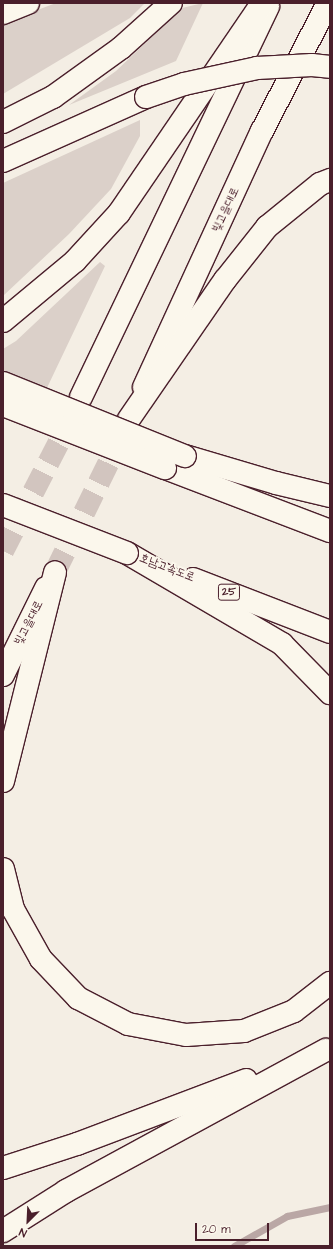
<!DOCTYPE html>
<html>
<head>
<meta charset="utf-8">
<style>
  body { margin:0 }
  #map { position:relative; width:333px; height:1249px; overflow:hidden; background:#f4eee4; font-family:"Architects Daughter","Poor Story",sans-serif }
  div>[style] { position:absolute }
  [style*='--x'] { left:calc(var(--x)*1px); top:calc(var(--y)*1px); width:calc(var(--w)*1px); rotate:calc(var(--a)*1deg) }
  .green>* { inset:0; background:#dbd0c9 }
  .stream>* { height:7px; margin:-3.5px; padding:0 3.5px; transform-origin:3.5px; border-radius:3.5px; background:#baa7a5 }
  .major-tunnel>* { height:22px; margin-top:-11px; transform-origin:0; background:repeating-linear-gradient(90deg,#d2c5bf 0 22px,transparent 0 33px) }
  .roads { filter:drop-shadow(1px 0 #4a1f2b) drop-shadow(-1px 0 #4a1f2b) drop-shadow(0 1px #4a1f2b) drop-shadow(0 -1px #4a1f2b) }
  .minor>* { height:22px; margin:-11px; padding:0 11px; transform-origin:11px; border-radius:11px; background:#fbf7ec }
  .major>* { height:22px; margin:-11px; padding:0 11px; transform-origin:11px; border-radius:11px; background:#fbf7ec }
  .highway>* { height:22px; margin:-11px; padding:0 11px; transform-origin:11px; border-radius:11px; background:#fbf7ec }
  .bridges { filter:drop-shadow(1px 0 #4a1f2b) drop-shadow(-1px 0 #4a1f2b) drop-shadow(0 1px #4a1f2b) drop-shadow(0 -1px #4a1f2b) }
  .highway-bridge>* { height:22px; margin:-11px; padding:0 11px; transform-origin:11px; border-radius:11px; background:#fbf7ec }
  span { translate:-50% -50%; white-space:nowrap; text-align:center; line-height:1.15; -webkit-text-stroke:4px #fbf7ec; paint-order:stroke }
  .shield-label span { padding:1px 3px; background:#fbf7ec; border:1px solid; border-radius:3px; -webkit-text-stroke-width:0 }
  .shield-label { font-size:11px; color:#4a1f2b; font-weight:700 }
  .street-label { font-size:12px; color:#4a1f2b }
  .frame { position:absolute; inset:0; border:4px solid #4a1f2b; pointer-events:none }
  .north { position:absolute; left:8px; top:1201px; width:40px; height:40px; -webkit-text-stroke:3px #fbf7ec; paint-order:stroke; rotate:204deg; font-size:11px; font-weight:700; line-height:16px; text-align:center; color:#4a1f2b }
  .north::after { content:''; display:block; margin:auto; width:14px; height:18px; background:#4a1f2b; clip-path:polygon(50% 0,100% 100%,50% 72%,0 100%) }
  .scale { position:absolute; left:195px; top:1223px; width:74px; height:18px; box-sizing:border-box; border:2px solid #4a1f2b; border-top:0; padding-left:5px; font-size:12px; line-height:14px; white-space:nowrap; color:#4a1f2b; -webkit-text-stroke:3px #fbf7ec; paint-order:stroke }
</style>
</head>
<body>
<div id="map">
  <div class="green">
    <div style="clip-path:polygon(56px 3px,145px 3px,130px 18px,3px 94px,3px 23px)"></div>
    <div style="clip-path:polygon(203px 3px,176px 61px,69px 105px,116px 71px,182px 8px)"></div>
    <div style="clip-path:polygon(140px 120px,140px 136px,111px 189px,69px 234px,3px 296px,3px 183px)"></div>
    <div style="clip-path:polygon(100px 262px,105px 266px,45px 392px,3px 375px,3px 349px,16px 341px)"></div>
  </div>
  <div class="stream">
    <div style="--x:234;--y:1246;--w:61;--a:-29.5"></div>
    <div style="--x:287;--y:1216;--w:44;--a:-11.8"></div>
  </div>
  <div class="major-tunnel">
    <div style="--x:3;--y:551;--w:155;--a:-62.8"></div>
    <div style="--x:55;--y:572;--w:157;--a:-63.9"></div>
  </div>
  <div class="roads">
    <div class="minor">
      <div style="--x:3;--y:13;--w:27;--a:-22"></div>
    </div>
    <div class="major">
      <div style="--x:144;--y:387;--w:282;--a:-65.3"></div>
      <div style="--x:262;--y:131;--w:144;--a:-62.7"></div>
      <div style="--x:81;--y:397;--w:433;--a:-64.4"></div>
      <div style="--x:3;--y:675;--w:97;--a:-63.7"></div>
    </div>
    <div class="highway">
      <div style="--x:3;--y:122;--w:56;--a:-26.6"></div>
      <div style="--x:53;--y:97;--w:84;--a:-35.8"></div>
      <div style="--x:121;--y:48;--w:67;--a:-42"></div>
      <div style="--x:3;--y:161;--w:157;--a:-24.1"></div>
      <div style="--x:3;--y:321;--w:94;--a:-39.8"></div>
      <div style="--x:75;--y:261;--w:65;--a:-47.5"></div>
      <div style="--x:119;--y:213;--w:254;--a:-55.7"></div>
      <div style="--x:129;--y:419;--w:169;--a:-55.4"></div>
      <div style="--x:225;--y:280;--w:68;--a:-51.6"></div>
      <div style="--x:267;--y:227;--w:68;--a:-39.1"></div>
      <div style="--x:320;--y:184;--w:11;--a:-22"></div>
      <div style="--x:185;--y:456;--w:95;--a:16.5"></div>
      <div style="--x:276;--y:483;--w:56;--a:13.5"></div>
      <div style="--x:165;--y:468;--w:177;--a:20.9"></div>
      <div style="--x:127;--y:553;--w:180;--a:30.4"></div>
      <div style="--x:282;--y:644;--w:69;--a:45.6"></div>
      <div style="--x:193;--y:579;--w:147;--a:21.1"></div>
      <div style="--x:3;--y:781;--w:215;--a:-76"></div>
      <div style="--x:3;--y:869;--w:41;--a:76"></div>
      <div style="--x:13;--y:909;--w:57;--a:60.8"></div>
      <div style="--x:41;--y:959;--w:54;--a:46.5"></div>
      <div style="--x:78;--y:998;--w:56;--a:27.5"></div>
      <div style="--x:128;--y:1024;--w:59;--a:10.7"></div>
      <div style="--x:186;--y:1035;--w:58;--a:-3.9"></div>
      <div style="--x:244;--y:1031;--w:54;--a:-21.8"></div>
      <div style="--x:294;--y:1011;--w:46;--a:-37.9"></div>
      <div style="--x:3;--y:1168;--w:78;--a:-18"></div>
      <div style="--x:77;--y:1144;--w:181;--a:-20.7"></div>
      <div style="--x:3;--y:1231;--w:75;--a:-32.4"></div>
      <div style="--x:66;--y:1191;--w:296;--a:-28.5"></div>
    </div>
  </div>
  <div class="bridges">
    <div class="highway-bridge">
      <div style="--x:146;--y:97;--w:40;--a:-18.9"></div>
      <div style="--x:184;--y:84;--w:75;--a:-12.4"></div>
      <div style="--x:257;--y:68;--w:55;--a:-3.1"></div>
      <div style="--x:312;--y:65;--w:18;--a:6"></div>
      <div style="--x:3;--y:383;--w:196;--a:21.9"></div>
      <div style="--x:3;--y:405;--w:174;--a:21.3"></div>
      <div style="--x:3;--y:505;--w:133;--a:21.2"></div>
    </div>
  </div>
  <div class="shield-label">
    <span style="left:229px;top:592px">25</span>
  </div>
  <div class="street-label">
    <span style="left:226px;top:210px;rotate:-65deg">빛고을대로</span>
    <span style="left:167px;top:568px;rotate:21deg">호남고속도로</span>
    <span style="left:29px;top:623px;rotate:-63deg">빛고을대로</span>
  </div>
  <div class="frame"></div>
  <div class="north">N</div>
  <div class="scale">20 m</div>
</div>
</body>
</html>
